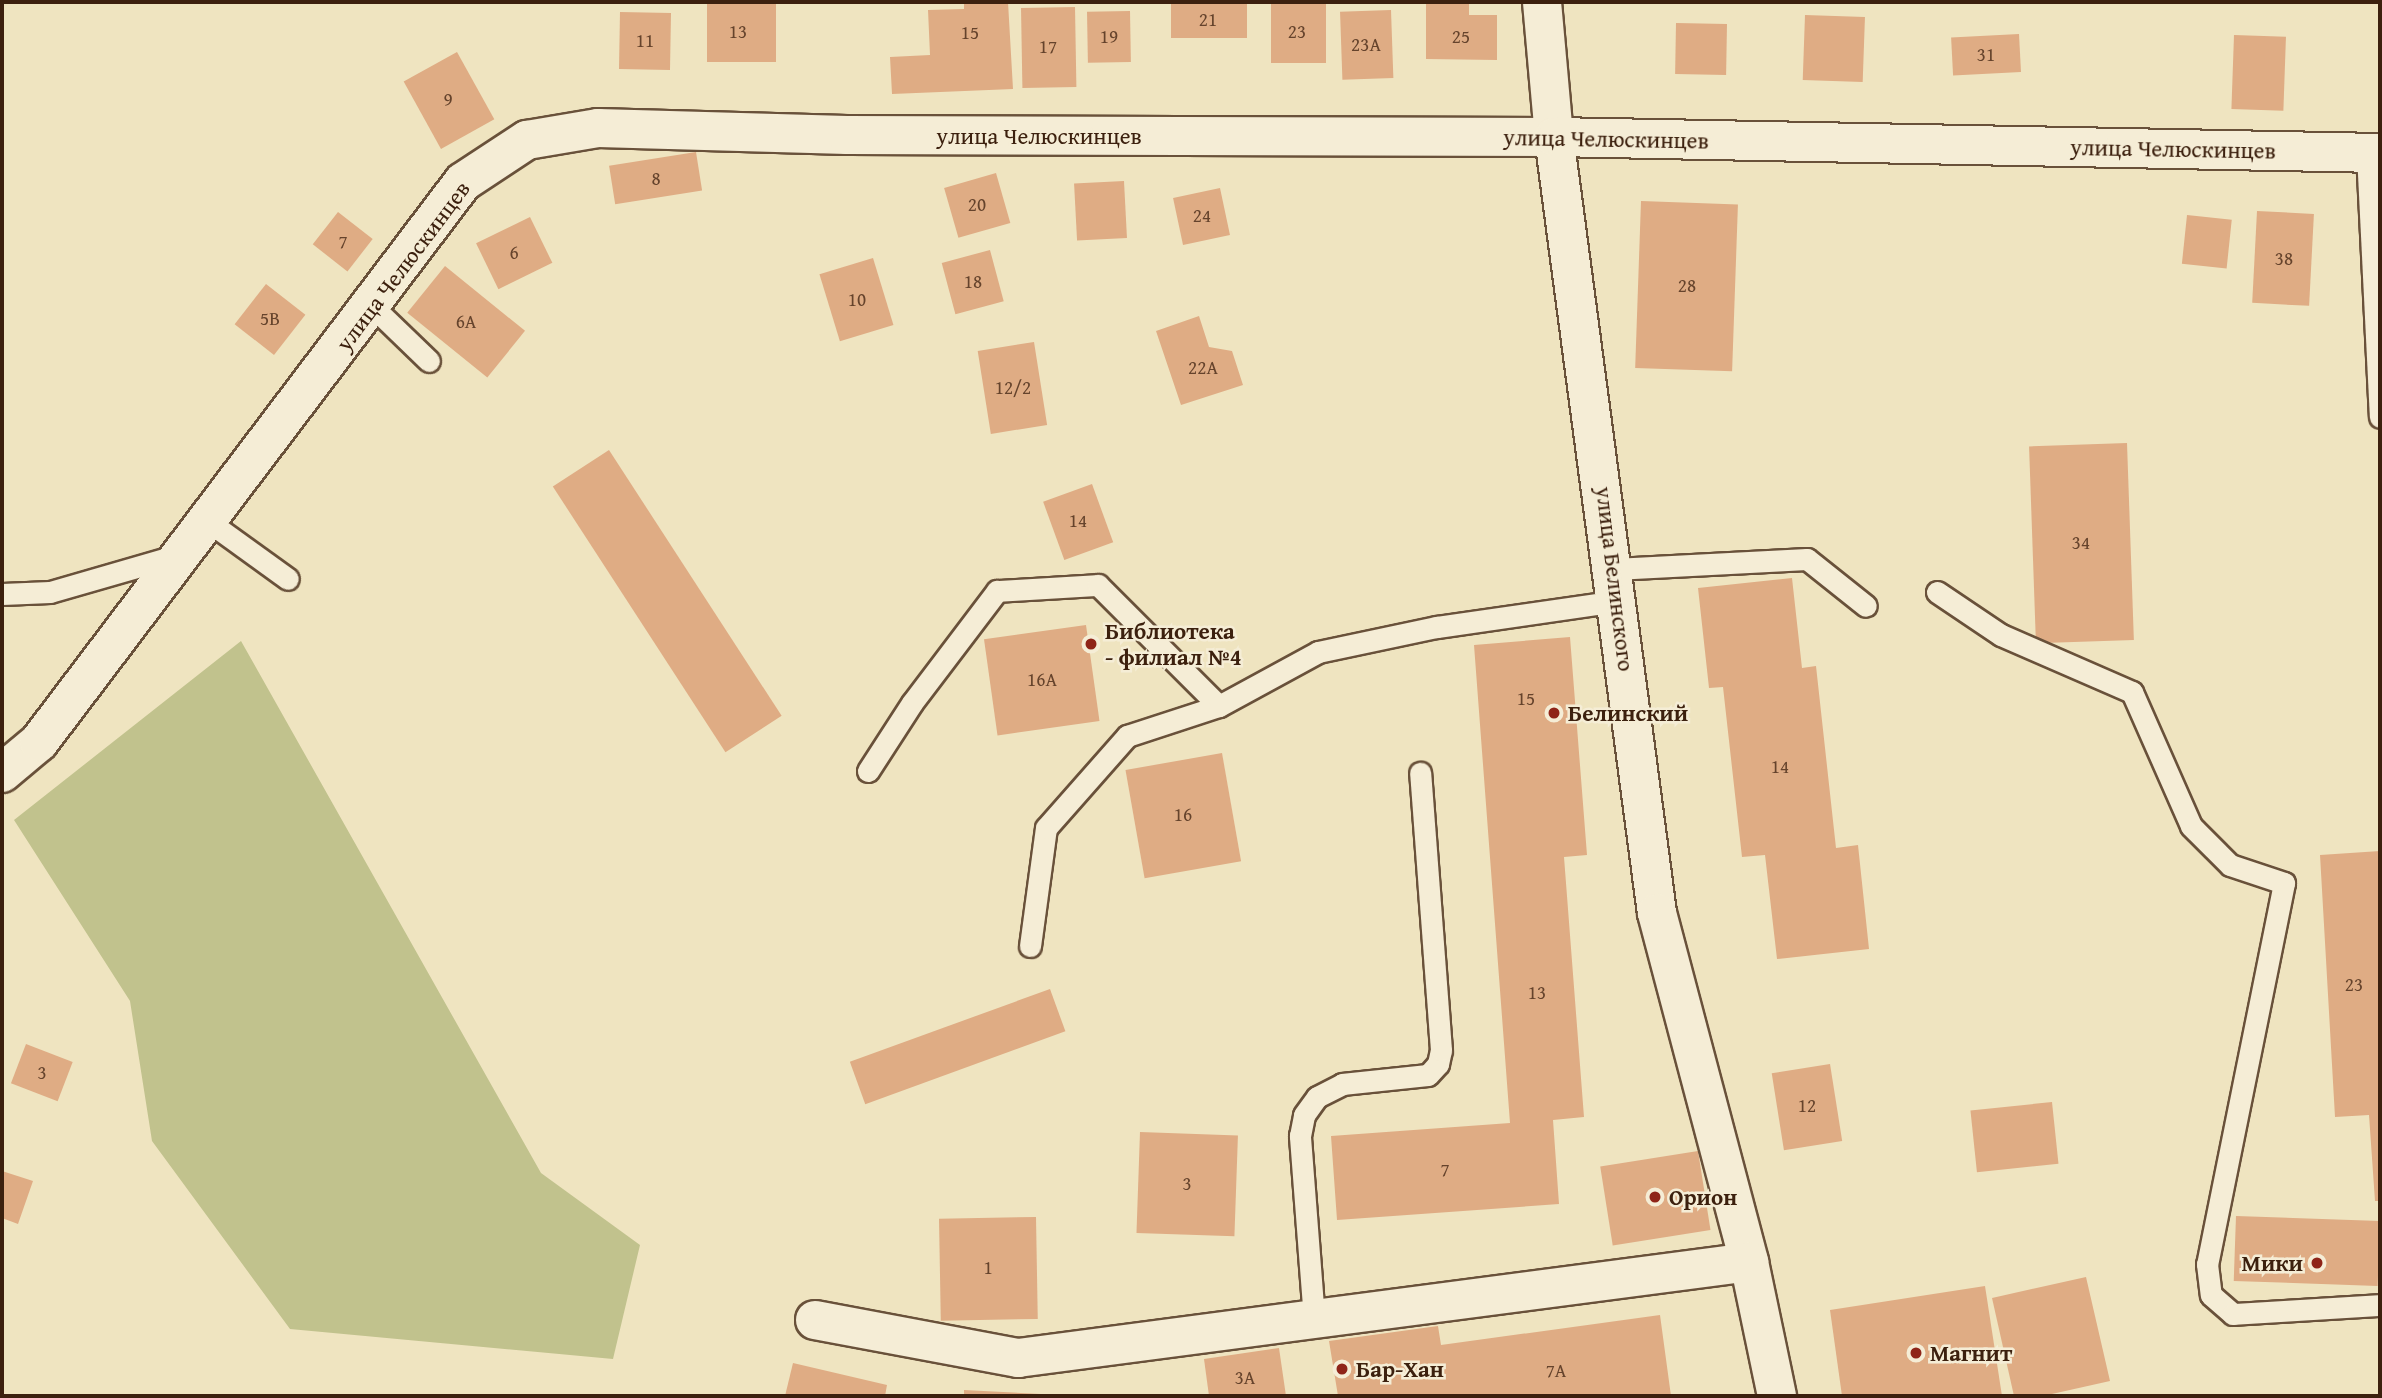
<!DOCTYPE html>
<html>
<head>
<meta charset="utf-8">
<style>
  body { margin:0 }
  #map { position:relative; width:2382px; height:1398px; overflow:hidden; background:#efe4c0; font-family:"Gentium Book Plus",serif }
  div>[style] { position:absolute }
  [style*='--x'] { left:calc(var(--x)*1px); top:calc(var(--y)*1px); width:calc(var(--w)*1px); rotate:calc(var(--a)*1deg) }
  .green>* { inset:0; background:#c1c28d }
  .building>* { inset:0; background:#dfac84; transform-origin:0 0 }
  .roads { filter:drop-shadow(2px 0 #69513a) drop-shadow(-2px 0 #69513a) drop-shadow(0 2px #69513a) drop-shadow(0 -2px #69513a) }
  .lane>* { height:21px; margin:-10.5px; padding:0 10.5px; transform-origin:10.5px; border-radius:10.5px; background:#f5edd6 }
  .street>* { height:38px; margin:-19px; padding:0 19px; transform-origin:19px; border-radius:19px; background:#f5edd6 }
  .dots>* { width:19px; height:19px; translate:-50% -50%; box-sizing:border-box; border:4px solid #f5edd6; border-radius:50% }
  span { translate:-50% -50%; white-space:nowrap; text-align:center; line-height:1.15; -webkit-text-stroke:5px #f5edd6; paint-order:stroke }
  .number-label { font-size:19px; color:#65432c }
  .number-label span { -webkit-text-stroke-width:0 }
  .street-label { font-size:23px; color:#3c200e }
  .poi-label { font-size:23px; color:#3c200e; font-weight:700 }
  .left { translate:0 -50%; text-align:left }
  .right { translate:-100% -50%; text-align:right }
  .frame { position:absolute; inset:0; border:4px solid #3c200e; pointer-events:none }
</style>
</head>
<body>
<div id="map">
  <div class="green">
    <div style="clip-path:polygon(241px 641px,541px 1173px,640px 1245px,613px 1359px,290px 1329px,152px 1141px,130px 1001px,14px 820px)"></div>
  </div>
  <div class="building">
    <div style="left:707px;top:2px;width:69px;height:60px"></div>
    <div style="clip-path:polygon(964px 2px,1008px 2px,1013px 89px,892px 94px,890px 57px,930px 55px,928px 10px,964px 9px)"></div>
    <div style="left:1171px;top:2px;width:76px;height:36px"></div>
    <div style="left:1271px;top:2px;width:55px;height:61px"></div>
    <div style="clip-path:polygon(1426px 2px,1469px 2px,1469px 15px,1497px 15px,1497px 60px,1426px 59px)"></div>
    <div style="left:1075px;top:7px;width:80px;height:54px;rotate:89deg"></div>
    <div style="left:1391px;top:10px;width:68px;height:51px;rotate:88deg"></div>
    <div style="left:1130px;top:11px;width:51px;height:43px;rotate:89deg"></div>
    <div style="left:620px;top:12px;width:51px;height:57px;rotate:1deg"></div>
    <div style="left:1805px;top:15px;width:60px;height:65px;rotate:2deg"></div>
    <div style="left:1676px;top:23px;width:51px;height:51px;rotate:1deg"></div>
    <div style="left:2019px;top:34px;width:38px;height:68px;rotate:87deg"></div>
    <div style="left:2234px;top:35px;width:52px;height:74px;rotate:2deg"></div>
    <div style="left:457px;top:52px;width:77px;height:61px;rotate:61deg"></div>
    <div style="left:696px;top:152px;width:39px;height:88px;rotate:81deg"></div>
    <div style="left:996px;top:173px;width:52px;height:54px;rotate:74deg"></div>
    <div style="left:1124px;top:181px;width:57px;height:50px;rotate:87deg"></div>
    <div style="left:1220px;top:188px;width:48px;height:48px;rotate:78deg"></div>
    <div style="left:1641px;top:201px;width:97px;height:167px;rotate:2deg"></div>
    <div style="left:2257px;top:211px;width:57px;height:92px;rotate:3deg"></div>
    <div style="left:338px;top:212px;width:44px;height:41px;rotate:38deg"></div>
    <div style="left:2187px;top:215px;width:45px;height:49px;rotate:6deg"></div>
    <div style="left:530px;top:217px;width:51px;height:60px;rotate:64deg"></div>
    <div style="left:990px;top:250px;width:53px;height:50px;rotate:75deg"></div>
    <div style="left:873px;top:258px;width:70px;height:56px;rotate:73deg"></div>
    <div style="left:445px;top:266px;width:103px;height:60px;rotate:39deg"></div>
    <div style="left:266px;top:284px;width:50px;height:51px;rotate:38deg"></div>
    <div style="clip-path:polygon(1199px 316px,1209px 347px,1232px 351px,1243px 385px,1181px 405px,1156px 331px)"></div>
    <div style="left:1034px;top:342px;width:84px;height:57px;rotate:81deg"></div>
    <div style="left:2127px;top:443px;width:197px;height:98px;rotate:88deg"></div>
    <div style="left:609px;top:450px;width:317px;height:67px;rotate:57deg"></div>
    <div style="left:1092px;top:484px;width:62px;height:52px;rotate:70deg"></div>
    <div style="clip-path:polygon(1792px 578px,1802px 668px,1816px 666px,1836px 848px,1858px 845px,1869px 949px,1777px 959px,1765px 855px,1742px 857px,1723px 687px,1709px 688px,1698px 588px)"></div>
    <div style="left:1086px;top:625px;width:97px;height:103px;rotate:82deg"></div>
    <div style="clip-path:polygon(1570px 637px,1587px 855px,1564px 857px,1584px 1117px,1553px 1120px,1559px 1204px,1337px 1220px,1331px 1136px,1510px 1123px,1474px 645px)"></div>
    <div style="left:1222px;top:753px;width:110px;height:98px;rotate:80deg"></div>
    <div style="clip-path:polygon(2380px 851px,2380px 1201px,2375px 1201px,2369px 1115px,2335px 1117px,2320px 855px)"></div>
    <div style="left:1050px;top:989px;width:45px;height:213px;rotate:70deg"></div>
    <div style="left:26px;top:1044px;width:50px;height:42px;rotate:21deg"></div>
    <div style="left:1830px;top:1064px;width:78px;height:59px;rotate:81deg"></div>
    <div style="left:2052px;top:1102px;width:62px;height:82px;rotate:84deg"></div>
    <div style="left:1140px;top:1132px;width:98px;height:101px;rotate:2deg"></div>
    <div style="left:1698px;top:1151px;width:80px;height:99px;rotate:81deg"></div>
    <div style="clip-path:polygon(2px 1171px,33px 1181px,18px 1224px,2px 1218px)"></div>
    <div style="left:2236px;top:1216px;width:144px;height:65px;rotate:2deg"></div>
    <div style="left:1036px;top:1217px;width:102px;height:97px;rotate:89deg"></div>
    <div style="clip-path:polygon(2086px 1277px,2110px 1381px,2043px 1396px,2014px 1396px,1992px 1298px)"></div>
    <div style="clip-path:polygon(1985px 1286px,2002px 1396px,1842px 1396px,1830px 1310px)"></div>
    <div style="clip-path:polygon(1660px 1315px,1671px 1396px,1338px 1396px,1329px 1341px,1438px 1326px,1441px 1345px)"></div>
    <div style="clip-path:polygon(1279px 1348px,1286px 1396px,1209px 1396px,1204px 1359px)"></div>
    <div style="clip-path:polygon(793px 1363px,887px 1385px,885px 1396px,785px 1396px)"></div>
    <div style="clip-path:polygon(964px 1390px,1041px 1394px,1040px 1396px,964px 1396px)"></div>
  </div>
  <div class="roads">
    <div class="lane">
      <div style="--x:2367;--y:153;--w:264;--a:87.2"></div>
      <div style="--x:372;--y:306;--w:79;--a:44"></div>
      <div style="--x:209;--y:522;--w:97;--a:35.8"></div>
      <div style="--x:1614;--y:569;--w:193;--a:-3"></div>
      <div style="--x:1807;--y:559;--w:75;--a:38.5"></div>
      <div style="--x:1937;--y:592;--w:77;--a:33.9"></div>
      <div style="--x:2001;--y:635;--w:143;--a:23.5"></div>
      <div style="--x:2132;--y:692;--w:146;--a:66.2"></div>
      <div style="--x:2191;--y:826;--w:55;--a:45"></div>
      <div style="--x:2230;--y:865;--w:57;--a:18.4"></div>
      <div style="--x:2284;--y:883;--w:389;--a:101.4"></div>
      <div style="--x:2207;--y:1264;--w:31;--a:83"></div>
      <div style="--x:2211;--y:1295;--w:29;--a:41"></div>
      <div style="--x:2233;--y:1314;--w:147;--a:-3.5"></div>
      <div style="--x:2;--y:594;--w:48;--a:-2.4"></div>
      <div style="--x:50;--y:592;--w:133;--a:-16.1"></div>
      <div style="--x:868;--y:771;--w:81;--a:-57.1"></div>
      <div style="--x:912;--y:703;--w:141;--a:-52.8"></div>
      <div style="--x:997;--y:591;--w:101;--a:-3.4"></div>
      <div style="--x:1098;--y:585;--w:171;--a:45"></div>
      <div style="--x:1030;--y:946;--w:119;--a:-82.3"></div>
      <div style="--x:1046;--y:828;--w:123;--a:-48.6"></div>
      <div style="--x:1127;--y:736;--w:97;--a:-18.1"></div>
      <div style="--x:1219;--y:706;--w:113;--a:-28.6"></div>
      <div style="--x:1318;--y:652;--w:122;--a:-11.9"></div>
      <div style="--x:1437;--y:627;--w:183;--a:-8.2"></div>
      <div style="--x:1314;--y:1319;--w:184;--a:-94.4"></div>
      <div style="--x:1300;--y:1136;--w:21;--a:-79"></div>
      <div style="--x:1304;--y:1115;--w:22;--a:-54"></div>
      <div style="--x:1317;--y:1097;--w:28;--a:-27"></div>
      <div style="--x:1342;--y:1084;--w:86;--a:-6"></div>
      <div style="--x:1428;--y:1075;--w:15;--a:-48"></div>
      <div style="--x:1438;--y:1064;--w:14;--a:-78"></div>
      <div style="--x:1441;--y:1050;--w:278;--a:-94.3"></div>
    </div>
    <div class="street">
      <div style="--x:1542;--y:2;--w:136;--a:84.9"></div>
      <div style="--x:1554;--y:137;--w:783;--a:82.44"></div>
      <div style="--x:1657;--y:913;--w:361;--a:75.2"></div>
      <div style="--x:1749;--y:1262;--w:137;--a:78.2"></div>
      <div style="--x:2;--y:773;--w:48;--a:-40"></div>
      <div style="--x:39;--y:742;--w:702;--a:-52.87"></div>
      <div style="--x:463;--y:182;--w:77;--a:-33.3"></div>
      <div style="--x:527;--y:140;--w:72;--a:-9.6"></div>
      <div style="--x:598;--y:128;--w:249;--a:1.6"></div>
      <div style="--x:847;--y:135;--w:707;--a:0.16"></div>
      <div style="--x:1554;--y:137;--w:826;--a:1.11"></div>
      <div style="--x:815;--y:1320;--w:207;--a:10.6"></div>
      <div style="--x:1018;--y:1358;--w:737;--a:-7.48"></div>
    </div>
  </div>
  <div class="dots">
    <div style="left:1091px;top:644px;background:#8f2418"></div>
    <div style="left:1554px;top:713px;background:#8f2418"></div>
    <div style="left:1655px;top:1197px;background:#8f2418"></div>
    <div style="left:2317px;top:1263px;background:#8f2418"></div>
    <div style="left:1916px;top:1353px;background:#8f2418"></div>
    <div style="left:1342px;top:1369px;background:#8f2418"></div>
  </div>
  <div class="number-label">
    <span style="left:1208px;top:20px">21</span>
    <span style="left:738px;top:32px">13</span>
    <span style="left:1297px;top:32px">23</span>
    <span style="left:970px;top:33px">15</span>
    <span style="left:1109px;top:37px">19</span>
    <span style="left:1461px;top:37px">25</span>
    <span style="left:645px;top:41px">11</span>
    <span style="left:1366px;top:45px">23А</span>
    <span style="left:1048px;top:47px">17</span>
    <span style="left:1986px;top:55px">31</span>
    <span style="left:448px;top:100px">9</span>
    <span style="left:656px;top:179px">8</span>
    <span style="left:977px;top:205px">20</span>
    <span style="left:1202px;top:216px">24</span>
    <span style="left:343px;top:242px">7</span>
    <span style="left:514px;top:253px">6</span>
    <span style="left:2284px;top:259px">38</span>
    <span style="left:973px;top:282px">18</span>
    <span style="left:1687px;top:286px">28</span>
    <span style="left:857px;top:300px">10</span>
    <span style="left:270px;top:319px">5В</span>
    <span style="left:466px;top:322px">6А</span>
    <span style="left:1203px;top:368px">22А</span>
    <span style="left:1013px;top:388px">12/2</span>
    <span style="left:1078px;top:521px">14</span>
    <span style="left:2081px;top:543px">34</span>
    <span style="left:1042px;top:680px">16А</span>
    <span style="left:1526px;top:699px">15</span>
    <span style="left:1780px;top:767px">14</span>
    <span style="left:1183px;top:815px">16</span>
    <span style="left:2354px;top:985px">23</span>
    <span style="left:1537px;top:993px">13</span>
    <span style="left:42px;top:1073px">3</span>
    <span style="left:1807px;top:1106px">12</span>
    <span style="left:1445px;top:1170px">7</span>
    <span style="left:1187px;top:1184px">3</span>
    <span style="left:988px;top:1268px">1</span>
    <span style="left:1556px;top:1371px">7А</span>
    <span style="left:1245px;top:1378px">3А</span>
  </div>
  <div class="street-label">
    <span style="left:1039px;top:136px">улица Челюскинцев</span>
    <span style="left:1606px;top:139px;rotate:1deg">улица Челюскинцев</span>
    <span style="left:2173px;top:149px;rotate:1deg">улица Челюскинцев</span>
    <span style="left:403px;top:266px;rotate:-53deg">улица Челюскинцев</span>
    <span style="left:1615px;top:579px;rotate:83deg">улица Белинского</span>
  </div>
  <div class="poi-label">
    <span class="left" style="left:1105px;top:644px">Библиотека<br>- филиал №4</span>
    <span class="left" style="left:1568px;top:713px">Белинский</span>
    <span class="left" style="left:1669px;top:1197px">Орион</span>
    <span class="right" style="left:2303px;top:1263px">Мики</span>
    <span class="left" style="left:1930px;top:1353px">Магнит</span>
    <span class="left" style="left:1356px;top:1369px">Бар-Хан</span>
  </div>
  <div class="frame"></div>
</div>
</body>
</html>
